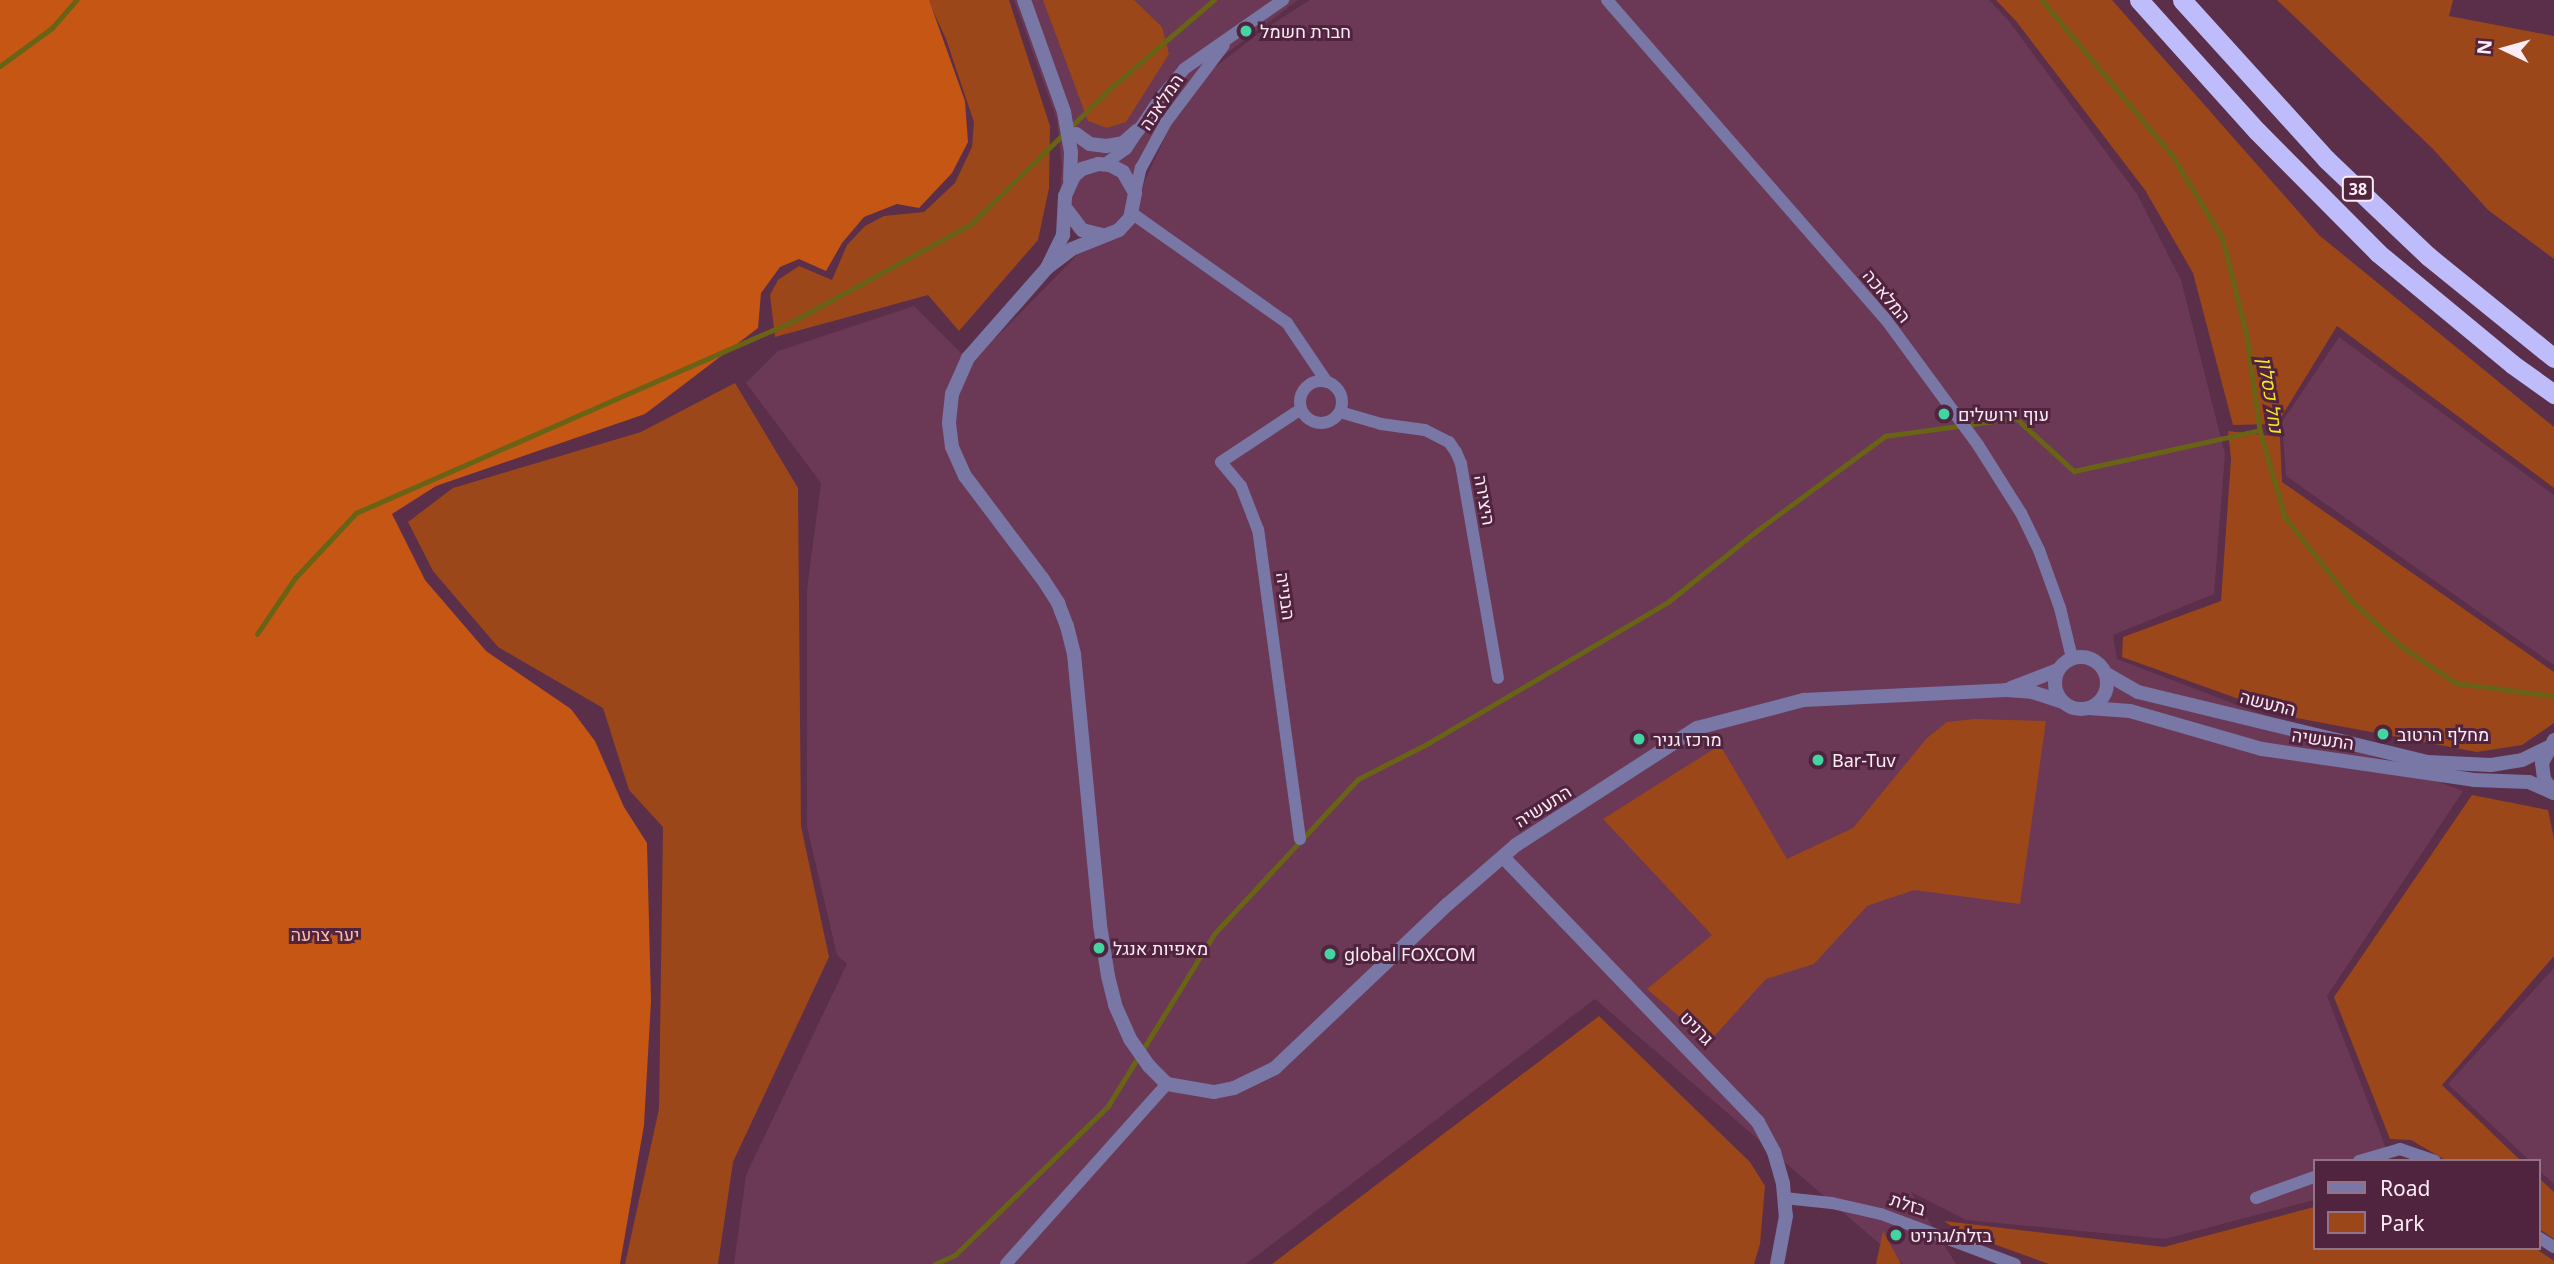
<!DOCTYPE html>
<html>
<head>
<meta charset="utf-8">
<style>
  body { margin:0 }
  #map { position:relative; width:2554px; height:1264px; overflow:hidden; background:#5b2e49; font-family:"Noto Sans",Heebo,sans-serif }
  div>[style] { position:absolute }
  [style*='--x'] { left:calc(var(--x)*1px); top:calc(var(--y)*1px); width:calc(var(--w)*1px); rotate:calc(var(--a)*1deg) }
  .built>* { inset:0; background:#6b3856 }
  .green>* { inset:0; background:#9b471a }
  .forest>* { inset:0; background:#c55614 }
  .stream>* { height:4.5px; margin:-2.25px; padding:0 2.25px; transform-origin:2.25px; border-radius:2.25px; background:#696316 }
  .minor>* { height:12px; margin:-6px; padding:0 6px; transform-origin:6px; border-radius:6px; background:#7877a6 }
  .minor>.ring { margin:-6px; padding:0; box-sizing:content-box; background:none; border:12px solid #7877a6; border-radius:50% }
  .tertiary>* { height:14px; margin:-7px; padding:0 7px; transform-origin:7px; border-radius:7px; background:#7877a6 }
  .tertiary>.ring { margin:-7px; padding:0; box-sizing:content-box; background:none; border:14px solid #7877a6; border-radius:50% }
  .trunk>* { height:19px; margin:-9.5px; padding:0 9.5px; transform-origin:9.5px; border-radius:9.5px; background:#bebcfa }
  .dots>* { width:19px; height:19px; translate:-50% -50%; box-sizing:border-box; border:4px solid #50233e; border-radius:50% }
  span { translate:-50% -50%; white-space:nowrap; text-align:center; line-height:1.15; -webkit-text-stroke:6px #50233e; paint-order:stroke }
  .shield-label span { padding:2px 5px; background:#50233e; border:2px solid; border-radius:5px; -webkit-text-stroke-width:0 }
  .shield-label { font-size:16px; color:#fdecf5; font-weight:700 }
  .poi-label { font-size:18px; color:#fdecf5 }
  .left { translate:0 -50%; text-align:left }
  .street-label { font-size:18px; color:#fdecf5 }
  .park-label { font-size:18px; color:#f9c0a6 }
  .water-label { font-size:19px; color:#f6e822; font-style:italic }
  .legend { position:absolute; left:2313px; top:1159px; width:228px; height:91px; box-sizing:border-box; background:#50233e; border:2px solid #957387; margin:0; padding:9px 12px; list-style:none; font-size:21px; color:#fdecf5 }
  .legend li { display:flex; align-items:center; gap:14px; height:35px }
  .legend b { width:35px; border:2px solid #957387 }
  .north { position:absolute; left:2470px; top:14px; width:70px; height:70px; -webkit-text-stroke:5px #50233e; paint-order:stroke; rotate:275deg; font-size:19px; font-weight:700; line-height:28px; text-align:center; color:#fdecf5 }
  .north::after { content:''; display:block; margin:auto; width:24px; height:32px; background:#fdecf5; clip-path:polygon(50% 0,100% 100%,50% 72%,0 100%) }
</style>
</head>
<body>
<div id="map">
  <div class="built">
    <div style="clip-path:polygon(1014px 0,1298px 0,1219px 59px,1210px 71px,1263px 30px,1310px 0,1989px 0,2008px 20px,2137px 194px,2181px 280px,2225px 454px,2214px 594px,2113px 635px,2117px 659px,2463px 791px,2327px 996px,2391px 1161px,2314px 1161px,2314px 1200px,2165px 1239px,1966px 1220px,1911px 1192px,1956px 1264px,1903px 1264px,1595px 999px,1246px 1264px,734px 1264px,746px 1175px,847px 964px,837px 955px,807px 827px,807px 589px,821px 483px,746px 383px,778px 351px,914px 306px,971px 363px,1078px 254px,1132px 226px,1145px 180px,1172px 122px,1140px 180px,1132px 218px,1092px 240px,1074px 233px,1059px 203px,1062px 167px,1057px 120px)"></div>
    <div style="clip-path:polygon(2339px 337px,2554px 495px,2554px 665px,2286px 476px,2282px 422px)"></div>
    <div style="clip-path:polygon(2554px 968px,2554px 1184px,2538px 1169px,2538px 1161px,2530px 1161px,2448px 1084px)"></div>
  </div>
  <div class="green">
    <div style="clip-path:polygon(928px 0,1009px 0,1050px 126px,1049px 188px,1038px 240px,959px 331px,928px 295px,775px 337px,770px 295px,778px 280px,799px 266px,832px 280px,847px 245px,865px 226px,884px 216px,924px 212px,955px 183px,972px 147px,974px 122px,946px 39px)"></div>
    <div style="clip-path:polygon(1043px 0,1134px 0,1162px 27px,1169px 54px,1126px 122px,1107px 128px,1088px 121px)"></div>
    <div style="clip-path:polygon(1996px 0,2112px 0,2319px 235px,2554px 427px,2554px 488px,2337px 326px,2277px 424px,2233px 425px,2193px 273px,2145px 190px,2016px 21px)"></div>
    <div style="clip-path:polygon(2277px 0,2453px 0,2449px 16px,2554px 36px,2554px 259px,2488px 210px,2433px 149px)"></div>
    <div style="clip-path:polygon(735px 383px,798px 488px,801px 826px,829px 957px,733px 1162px,718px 1264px,625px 1264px,659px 1109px,663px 827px,629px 790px,603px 708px,498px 647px,433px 571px,408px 522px,453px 488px,641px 432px)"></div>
    <div style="clip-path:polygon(2228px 431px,2280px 437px,2282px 482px,2554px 672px,2554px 723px,2522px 745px,2477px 752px,2286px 716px,2122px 657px,2123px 637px,2221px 601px,2231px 459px)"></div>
    <div style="clip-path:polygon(1974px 719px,2046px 721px,2020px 904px,1914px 890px,1867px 906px,1814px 964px,1766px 979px,1709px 1042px,1647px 989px,1712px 935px,1603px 819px,1720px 745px,1787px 859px,1853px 828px,1927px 738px,1947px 722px)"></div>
    <div style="clip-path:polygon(2472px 795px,2548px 810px,2554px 839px,2554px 956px,2442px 1085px,2521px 1161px,2447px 1161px,2411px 1140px,2390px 1139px,2334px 997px)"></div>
    <div style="clip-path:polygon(1599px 1016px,1750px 1162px,1765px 1186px,1760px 1244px,1754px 1264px,1272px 1264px)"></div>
    <div style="clip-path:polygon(2538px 1177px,2554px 1192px,2554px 1239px,2538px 1228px)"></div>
    <div style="clip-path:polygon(2314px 1207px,2314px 1248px,2535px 1248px,2554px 1261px,2554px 1264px,2049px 1264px,1960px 1232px,1944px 1221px,2164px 1247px)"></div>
    <div style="clip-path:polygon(1883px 1231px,1901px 1264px,1876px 1264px)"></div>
  </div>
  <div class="forest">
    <div style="clip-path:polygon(0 0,929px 0,965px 101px,968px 142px,952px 173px,919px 208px,897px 204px,864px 217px,842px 243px,826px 271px,799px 259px,780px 267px,761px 293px,758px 328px,645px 414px,436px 486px,392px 514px,425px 580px,486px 651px,571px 709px,595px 741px,624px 807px,647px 843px,651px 1001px,644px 1125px,620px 1264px,0 1264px)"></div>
  </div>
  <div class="stream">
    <div style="--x:2042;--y:0;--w:204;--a:50"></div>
    <div style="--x:2173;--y:156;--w:97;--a:58.9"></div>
    <div style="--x:2223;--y:239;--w:100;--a:76.1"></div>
    <div style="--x:2247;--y:336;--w:95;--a:82.1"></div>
    <div style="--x:2260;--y:430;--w:91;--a:74"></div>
    <div style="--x:2285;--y:517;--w:106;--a:51.5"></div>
    <div style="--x:2351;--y:600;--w:68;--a:42.6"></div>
    <div style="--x:2401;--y:646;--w:66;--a:33.9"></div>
    <div style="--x:2456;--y:683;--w:99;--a:7.6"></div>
    <div style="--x:0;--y:66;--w:64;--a:-36.2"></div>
    <div style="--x:52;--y:28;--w:37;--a:-49"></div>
    <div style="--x:257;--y:634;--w:68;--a:-55.8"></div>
    <div style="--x:295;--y:578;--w:89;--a:-46.8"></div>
    <div style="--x:356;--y:513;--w:482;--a:-23.7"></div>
    <div style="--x:797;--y:319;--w:198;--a:-28.6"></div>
    <div style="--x:971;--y:224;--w:197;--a:-44.2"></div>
    <div style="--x:1112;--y:87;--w:134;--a:-40.5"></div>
    <div style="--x:935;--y:1264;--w:22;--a:-24"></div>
    <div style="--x:955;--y:1255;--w:214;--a:-44.2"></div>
    <div style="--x:1108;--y:1106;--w:203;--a:-58.3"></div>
    <div style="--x:1215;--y:933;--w:210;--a:-47.1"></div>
    <div style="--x:1358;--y:779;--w:77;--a:-26.9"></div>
    <div style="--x:1427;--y:744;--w:280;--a:-30.5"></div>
    <div style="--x:1668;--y:602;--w:117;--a:-38.7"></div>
    <div style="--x:1759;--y:529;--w:157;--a:-36.4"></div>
    <div style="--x:1885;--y:436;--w:132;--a:-7.8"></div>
    <div style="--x:2016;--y:418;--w:79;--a:42.4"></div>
    <div style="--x:2074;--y:471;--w:190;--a:-12.4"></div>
  </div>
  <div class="minor">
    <div style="--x:1607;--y:0;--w:426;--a:48.9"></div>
    <div style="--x:1887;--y:321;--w:154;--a:53.7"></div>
    <div style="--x:1978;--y:445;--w:80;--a:57.7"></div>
    <div style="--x:2021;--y:513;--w:41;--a:64.1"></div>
    <div style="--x:2039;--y:550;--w:62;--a:70.1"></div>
    <div style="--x:2060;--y:608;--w:51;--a:76.5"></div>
    <div style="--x:1105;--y:164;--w:26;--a:-36"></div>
    <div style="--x:1126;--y:149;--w:61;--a:-56.3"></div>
    <div style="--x:1160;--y:98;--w:38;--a:-50"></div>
    <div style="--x:1184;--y:69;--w:121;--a:-34.9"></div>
    <div style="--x:1135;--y:193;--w:26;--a:-77"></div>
    <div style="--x:1141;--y:168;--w:52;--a:-61.5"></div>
    <div style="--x:1166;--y:122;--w:96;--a:-53"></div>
    <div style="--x:1133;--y:214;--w:189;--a:35.3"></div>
    <div style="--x:1287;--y:323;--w:71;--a:55.9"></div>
    <div class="ring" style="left:1300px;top:381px;width:30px;height:30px"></div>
    <div style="--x:1340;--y:412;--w:43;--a:16.3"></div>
    <div style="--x:1381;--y:424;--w:44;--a:7.8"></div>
    <div style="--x:1425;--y:430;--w:27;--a:27"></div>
    <div style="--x:1449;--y:442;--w:12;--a:55"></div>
    <div style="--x:1456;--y:452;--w:13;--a:67"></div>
    <div style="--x:1461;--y:464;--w:217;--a:80.2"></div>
    <div style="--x:1300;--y:839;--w:312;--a:-97.7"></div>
    <div style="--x:1258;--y:530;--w:47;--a:-111.1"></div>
    <div style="--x:1241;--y:486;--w:31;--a:-130"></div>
    <div style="--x:1221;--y:462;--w:96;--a:-33.5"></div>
    <div style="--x:2359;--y:1161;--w:43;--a:-16.3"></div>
    <div style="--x:2400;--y:1149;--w:37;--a:19"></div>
    <div style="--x:1784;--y:1198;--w:48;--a:5.9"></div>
    <div style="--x:1832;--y:1203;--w:50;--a:12.7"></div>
    <div style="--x:1881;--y:1214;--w:143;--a:20.5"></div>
    <div style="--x:2256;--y:1198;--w:62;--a:-19.9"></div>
    <div style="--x:2538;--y:1237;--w:19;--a:32"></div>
    <div style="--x:1006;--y:1264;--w:241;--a:-48.2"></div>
  </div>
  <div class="tertiary">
    <div style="--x:1024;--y:0;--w:119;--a:70.3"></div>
    <div style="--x:1064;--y:112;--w:41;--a:80.1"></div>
    <div style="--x:1071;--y:152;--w:28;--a:92"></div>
    <div style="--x:1076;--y:134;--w:17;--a:36"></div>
    <div style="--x:1090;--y:144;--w:16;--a:7"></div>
    <div style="--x:1106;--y:146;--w:17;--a:-10"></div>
    <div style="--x:1123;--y:143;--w:20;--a:-41"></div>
    <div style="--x:1067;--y:210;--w:25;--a:53"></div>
    <div style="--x:1082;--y:230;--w:21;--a:14"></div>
    <div style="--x:1047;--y:268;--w:37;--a:-64"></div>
    <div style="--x:1063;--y:235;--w:39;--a:-87"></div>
    <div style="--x:1065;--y:196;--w:22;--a:-66"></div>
    <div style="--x:1074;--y:176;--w:11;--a:-41"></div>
    <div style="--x:1082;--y:169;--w:17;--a:-17"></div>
    <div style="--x:1098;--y:164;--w:12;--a:5"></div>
    <div style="--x:1110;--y:165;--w:15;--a:28"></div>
    <div style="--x:1123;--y:172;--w:24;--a:60"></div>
    <div style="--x:1135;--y:193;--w:25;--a:101"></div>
    <div style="--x:1130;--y:218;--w:16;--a:133"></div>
    <div style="--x:1119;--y:230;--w:51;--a:158"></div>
    <div style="--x:1072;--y:249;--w:31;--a:143"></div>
    <div style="--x:1047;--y:268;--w:120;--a:131.3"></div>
    <div style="--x:968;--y:358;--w:39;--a:114"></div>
    <div style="--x:952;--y:394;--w:29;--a:96"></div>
    <div style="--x:949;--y:423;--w:24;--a:83"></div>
    <div style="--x:952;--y:447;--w:32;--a:66"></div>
    <div style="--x:965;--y:476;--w:128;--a:53"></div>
    <div style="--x:1042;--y:578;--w:30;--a:57"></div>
    <div style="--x:1058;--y:603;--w:25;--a:69"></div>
    <div style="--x:1067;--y:626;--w:29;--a:76"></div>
    <div style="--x:1074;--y:654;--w:272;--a:84.5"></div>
    <div style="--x:1100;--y:925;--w:52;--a:81.1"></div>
    <div style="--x:1108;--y:976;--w:30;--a:76"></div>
    <div style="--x:1115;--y:1005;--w:37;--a:66"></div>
    <div style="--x:1130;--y:1039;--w:33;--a:55"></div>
    <div style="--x:1149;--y:1066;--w:25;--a:45"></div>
    <div style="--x:1167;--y:1084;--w:48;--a:9.7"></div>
    <div style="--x:1214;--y:1092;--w:20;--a:-11"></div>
    <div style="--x:1234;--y:1088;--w:46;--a:-26"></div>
    <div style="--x:1275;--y:1068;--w:238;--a:-43.5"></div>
    <div style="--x:1448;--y:904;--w:90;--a:-40.9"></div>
    <div style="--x:1516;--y:845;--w:216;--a:-32.9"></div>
    <div style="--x:1697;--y:728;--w:111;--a:-14.7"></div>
    <div style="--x:1804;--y:700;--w:202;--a:-2.8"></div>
    <div style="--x:2006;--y:690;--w:26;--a:4"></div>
    <div style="--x:2032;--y:692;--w:32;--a:18"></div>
    <div class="ring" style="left:2055px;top:657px;width:38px;height:38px"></div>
    <div style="--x:2105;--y:673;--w:38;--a:30"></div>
    <div style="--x:2138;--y:692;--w:298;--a:13.6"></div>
    <div style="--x:2428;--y:762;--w:63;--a:2.7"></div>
    <div style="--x:2491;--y:765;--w:31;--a:-9"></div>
    <div style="--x:2522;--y:760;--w:28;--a:-26"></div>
    <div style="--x:2011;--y:688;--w:50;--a:-21"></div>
    <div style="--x:2089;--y:708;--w:41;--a:4.2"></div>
    <div style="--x:2130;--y:711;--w:137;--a:16.1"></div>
    <div style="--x:2262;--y:749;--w:214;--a:8.3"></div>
    <div style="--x:2474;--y:780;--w:55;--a:2.1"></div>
    <div style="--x:2529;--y:782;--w:27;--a:24"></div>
    <div style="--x:2551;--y:789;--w:12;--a:-125"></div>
    <div style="--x:2544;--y:779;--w:16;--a:-97"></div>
    <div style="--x:2542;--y:763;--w:26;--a:-62"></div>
    <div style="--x:1503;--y:857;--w:368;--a:46.1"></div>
    <div style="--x:1758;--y:1122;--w:34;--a:62"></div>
    <div style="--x:1774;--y:1152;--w:33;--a:74"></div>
    <div style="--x:1783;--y:1184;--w:32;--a:85"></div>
    <div style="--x:1786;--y:1216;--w:49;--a:100.6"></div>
  </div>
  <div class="trunk">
    <div style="--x:2139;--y:0;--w:176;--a:48"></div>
    <div style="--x:2257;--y:131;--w:172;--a:45.2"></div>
    <div style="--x:2378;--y:253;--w:174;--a:39.6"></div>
    <div style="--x:2512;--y:364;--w:52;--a:35.5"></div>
    <div style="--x:2182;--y:0;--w:215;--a:47.8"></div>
    <div style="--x:2326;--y:159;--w:141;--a:43.6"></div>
    <div style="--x:2428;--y:256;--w:162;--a:39"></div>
  </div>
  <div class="dots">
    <div style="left:1246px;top:31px;background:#42d4a1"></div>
    <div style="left:1944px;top:414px;background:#42d4a1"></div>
    <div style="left:2383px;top:734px;background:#42d4a1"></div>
    <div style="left:1639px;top:739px;background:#42d4a1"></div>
    <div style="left:1818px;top:760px;background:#42d4a1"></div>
    <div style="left:1099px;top:948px;background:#42d4a1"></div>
    <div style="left:1330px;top:954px;background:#42d4a1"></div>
    <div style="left:1896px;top:1235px;background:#42d4a1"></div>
  </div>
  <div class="shield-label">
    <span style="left:2358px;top:189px">38</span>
  </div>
  <div class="poi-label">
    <span class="left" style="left:1260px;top:31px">חברת חשמל</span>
    <span class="left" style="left:1958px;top:414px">עוף ירושלים</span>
    <span class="left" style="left:2397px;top:734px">מחלף הרטוב</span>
    <span class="left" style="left:1653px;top:739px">מרכז גניר</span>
    <span class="left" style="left:1832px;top:760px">Bar-Tuv</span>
    <span class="left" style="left:1113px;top:948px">מאפיות אנגל</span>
    <span class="left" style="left:1344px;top:954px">global FOXCOM</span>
    <span class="left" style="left:1910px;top:1235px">בזלת/גרניט</span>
  </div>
  <div class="street-label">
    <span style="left:1161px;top:102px;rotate:-56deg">המלאכה</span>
    <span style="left:1887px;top:296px;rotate:50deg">המלאכה</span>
    <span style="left:1485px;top:500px;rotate:80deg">היצירה</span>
    <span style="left:1286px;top:596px;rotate:82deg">הבנייה</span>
    <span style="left:2268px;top:703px;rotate:14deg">התעשה</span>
    <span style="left:2323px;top:739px;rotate:8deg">התעשיה</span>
    <span style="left:1543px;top:806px;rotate:-32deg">התעשיה</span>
    <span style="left:1697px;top:1028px;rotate:46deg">גרניט</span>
    <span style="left:1908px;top:1204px;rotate:18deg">בזלת</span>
  </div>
  <div class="park-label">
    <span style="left:325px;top:934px">יער צרעה</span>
  </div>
  <div class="water-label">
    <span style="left:2270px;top:395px;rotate:81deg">נחל כסלון</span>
  </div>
  <ul class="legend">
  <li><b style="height:9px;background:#7877a6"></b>Road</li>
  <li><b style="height:19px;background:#9b471a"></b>Park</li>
  </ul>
  <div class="north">N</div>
</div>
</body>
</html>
